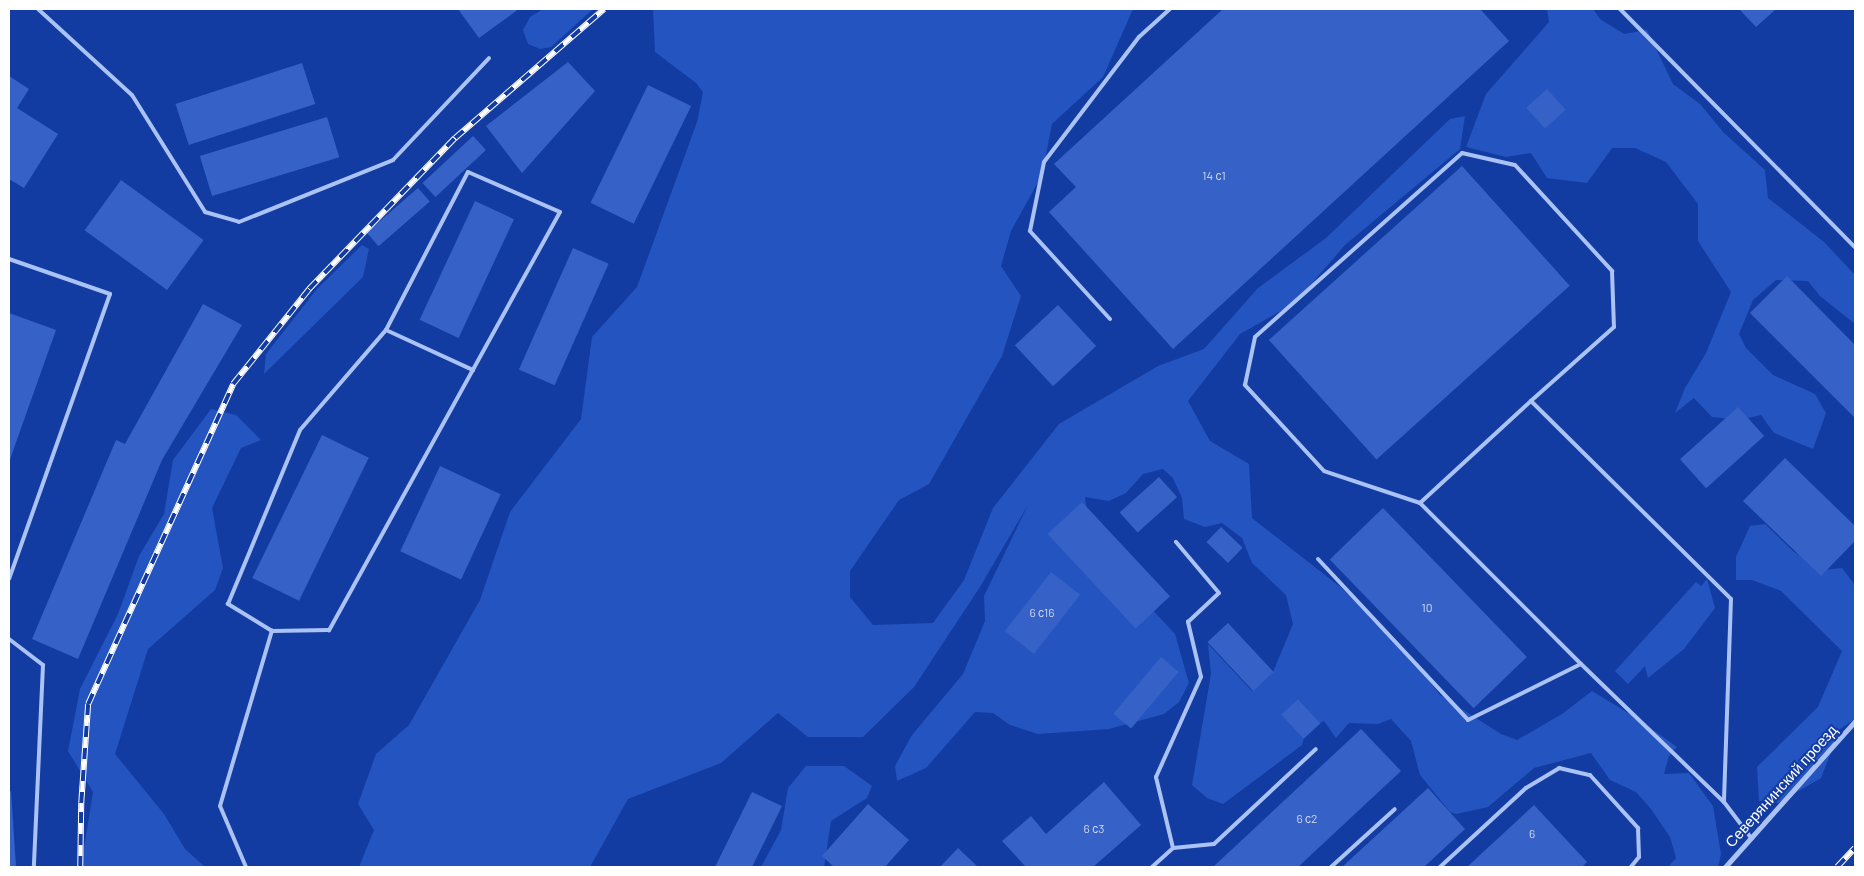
<!DOCTYPE html>
<html>
<head>
<meta charset="utf-8">
<style>
  body { margin:0 }
  #map { position:relative; width:1864px; height:876px; overflow:hidden; background:#123ca2; font-family:Barlow,sans-serif }
  div>[style] { position:absolute }
  [style*='--x'] { left:calc(var(--x)*1px); top:calc(var(--y)*1px); width:calc(var(--w)*1px); rotate:calc(var(--a)*1deg) }
  .green>* { inset:0; background:#2454c0 }
  .building>* { inset:0; background:#3662c7; transform-origin:0 0 }
  .lane>* { height:4px; margin:-2px; padding:0 2px; transform-origin:2px; border-radius:2px; background:#abc2f5 }
  .street>* { height:5px; margin:-2.5px; padding:0 2.5px; transform-origin:2.5px; border-radius:2.5px; background:#abc2f5 }
  .rail>* { height:5.5px; margin-top:-2.75px; transform-origin:0; background:repeating-linear-gradient(90deg,#123ca2 0 11px,#fff 0 22px); box-sizing:border-box; border-block:1px solid #fff }
  span { translate:-50% -50%; white-space:nowrap; text-align:center; line-height:1.15; -webkit-text-stroke:4px #123ca2; paint-order:stroke }
  .number-label { font-size:12px; color:#cdd8f1 }
  .number-label span { -webkit-text-stroke-width:0 }
  .street-label { font-size:15px; color:#fff }
  .frame { position:absolute; inset:0; border:10px solid #fff; pointer-events:none }
</style>
</head>
<body>
<div id="map">
  <div class="green">
    <div style="clip-path:polygon(543px 9px,593px 9px,551px 47px,540px 49px,528px 44px,523px 30px,530px 17px)"></div>
    <div style="clip-path:polygon(656px 9px,1133px 9px,1103px 77px,1052px 124px,1042px 175px,1011px 231px,1001px 266px,1021px 296px,1002px 356px,929px 484px,899px 500px,850px 571px,850px 597px,873px 625px,933px 623px,964px 580px,993px 508px,1059px 424px,1158px 366px,1204px 349px,1258px 288px,1326px 238px,1450px 119px,1465px 116px,1460px 149px,1345px 245px,1295px 303px,1240px 334px,1188px 401px,1210px 441px,1249px 464px,1252px 518px,1339px 586px,1400px 644px,1440px 695px,1501px 734px,1517px 740px,1562px 714px,1592px 691px,1638px 719px,1677px 747px,1669px 756px,1664px 774px,1689px 773px,1713px 806px,1721px 854px,1718px 867px,1668px 867px,1676px 858px,1670px 837px,1651px 809px,1636px 792px,1610px 780px,1591px 753px,1534px 768px,1488px 807px,1456px 814px,1450px 812px,1420px 775px,1411px 741px,1391px 719px,1378px 724px,1349px 723px,1336px 738px,1324px 721px,1320px 723px,1298px 699px,1282px 715px,1304px 738px,1302px 745px,1223px 804px,1207px 798px,1192px 785px,1211px 674px,1208px 644px,1252px 691px,1273px 672px,1293px 624px,1286px 595px,1252px 563px,1242px 538px,1222px 523px,1205px 527px,1184px 519px,1182px 498px,1173px 478px,1163px 469px,1143px 474px,1126px 493px,1109px 501px,1085px 497px,1093px 559px,1133px 589px,1175px 634px,1189px 683px,1179px 702px,1164px 714px,1109px 729px,1038px 734px,1010px 725px,993px 713px,975px 712px,926px 768px,897px 781px,895px 766px,912px 735px,963px 674px,985px 621px,984px 596px,1028px 505px,980px 587px,914px 687px,863px 737px,808px 737px,778px 713px,721px 763px,628px 799px,590px 867px,359px 867px,374px 830px,358px 804px,376px 754px,409px 725px,480px 600px,510px 512px,581px 419px,592px 337px,637px 287px,697px 122px,703px 92px,696px 83px,655px 52px,653px 10px)"></div>
    <div style="clip-path:polygon(1547px 9px,1593px 9px,1600px 19px,1624px 34px,1647px 30px,1673px 84px,1700px 104px,1724px 133px,1765px 170px,1768px 198px,1824px 242px,1855px 275px,1855px 324px,1820px 296px,1808px 281px,1776px 280px,1753px 300px,1739px 334px,1746px 348px,1773px 375px,1815px 394px,1826px 413px,1813px 449px,1774px 433px,1761px 415px,1740px 420px,1712px 417px,1694px 398px,1675px 413px,1685px 388px,1706px 353px,1731px 292px,1698px 241px,1698px 204px,1666px 162px,1635px 148px,1612px 148px,1587px 183px,1547px 178px,1531px 153px,1506px 157px,1466px 147px,1486px 94px,1549px 22px)"></div>
    <div style="clip-path:polygon(362px 245px,369px 249px,363px 277px,264px 374px,266px 354px,317px 289px)"></div>
    <div style="clip-path:polygon(211px 409px,236px 415px,261px 440px,241px 448px,212px 508px,223px 568px,215px 590px,148px 649px,115px 754px,164px 814px,185px 849px,205px 867px,81px 867px,93px 792px,68px 751px,80px 689px,118px 614px,139px 556px,164px 514px,173px 460px)"></div>
    <div style="clip-path:polygon(1765px 524px,1794px 552px,1823px 570px,1842px 568px,1855px 585px,1855px 719px,1840px 729px,1821px 778px,1778px 803px,1759px 801px,1757px 767px,1818px 707px,1842px 651px,1781px 591px,1752px 580px,1736px 580px,1736px 557px,1750px 526px)"></div>
    <div style="clip-path:polygon(1707px 579px,1715px 608px,1684px 649px,1648px 678px,1645px 666px,1628px 684px,1615px 671px,1696px 582px,1701px 586px)"></div>
    <div style="clip-path:polygon(806px 766px,844px 766px,872px 786px,867px 798px,831px 821px,824px 867px,761px 867px,781px 830px,788px 788px)"></div>
  </div>
  <div class="building">
    <div style="clip-path:polygon(458px 9px,519px 9px,479px 38px)"></div>
    <div style="clip-path:polygon(1223px 9px,1480px 9px,1509px 41px,1173px 349px,1049px 212px,1076px 187px,1054px 164px)"></div>
    <div style="clip-path:polygon(1739px 9px,1776px 9px,1756px 27px)"></div>
    <div style="clip-path:polygon(568px 62px,595px 91px,522px 173px,486px 126px)"></div>
    <div style="left:302px;top:63px;width:43px;height:133px;rotate:72deg"></div>
    <div style="clip-path:polygon(9px 76px,29px 89px,17px 108px,58px 134px,24px 188px,9px 179px)"></div>
    <div style="left:648px;top:85px;width:48px;height:131px;rotate:26deg"></div>
    <div style="left:1547px;top:89px;width:28px;height:28px;rotate:48deg"></div>
    <div style="left:327px;top:117px;width:42px;height:133px;rotate:73deg"></div>
    <div style="left:473px;top:136px;width:19px;height:69px;rotate:47deg"></div>
    <div style="left:1462px;top:166px;width:161px;height:260px;rotate:48deg"></div>
    <div style="left:121px;top:180px;width:102px;height:62px;rotate:36deg"></div>
    <div style="left:418px;top:188px;width:18px;height:68px;rotate:49deg"></div>
    <div style="left:475px;top:201px;width:43px;height:131px;rotate:25deg"></div>
    <div style="left:573px;top:248px;width:39px;height:133px;rotate:24deg"></div>
    <div style="clip-path:polygon(1787px 276px,1855px 345px,1855px 418px,1750px 313px)"></div>
    <div style="clip-path:polygon(203px 304px,242px 325px,162px 460px,78px 659px,32px 639px,116px 440px,125px 444px)"></div>
    <div style="left:1058px;top:305px;width:56px;height:59px;rotate:47deg"></div>
    <div style="clip-path:polygon(9px 313px,56px 330px,9px 462px)"></div>
    <div style="left:1738px;top:407px;width:39px;height:78px;rotate:48deg"></div>
    <div style="left:322px;top:435px;width:52px;height:159px;rotate:26deg"></div>
    <div style="clip-path:polygon(1785px 458px,1855px 526px,1855px 541px,1821px 576px,1743px 501px)"></div>
    <div style="left:440px;top:466px;width:67px;height:94px;rotate:25deg"></div>
    <div style="left:1159px;top:477px;width:27px;height:53px;rotate:48deg"></div>
    <div style="left:1082px;top:502px;width:129px;height:47px;rotate:47deg"></div>
    <div style="left:1383px;top:508px;width:207px;height:74px;rotate:46deg"></div>
    <div style="left:1221px;top:527px;width:30px;height:21px;rotate:44deg"></div>
    <div style="left:1051px;top:572px;width:37px;height:75px;rotate:38deg"></div>
    <div style="left:1228px;top:623px;width:67px;height:28px;rotate:47deg"></div>
    <div style="left:1161px;top:657px;width:23px;height:74px;rotate:40deg"></div>
    <div style="left:1298px;top:699px;width:33px;height:23px;rotate:47deg"></div>
    <div style="clip-path:polygon(1361px 729px,1401px 771px,1298px 867px,1213px 867px)"></div>
    <div style="clip-path:polygon(1104px 782px,1141px 825px,1093px 867px,1026px 867px,1002px 841px,1031px 816px,1046px 834px)"></div>
    <div style="clip-path:polygon(1428px 788px,1465px 829px,1424px 867px,1342px 867px)"></div>
    <div style="clip-path:polygon(9px 791px,11px 791px,16px 867px,9px 867px)"></div>
    <div style="clip-path:polygon(752px 792px,782px 806px,752px 867px,715px 867px)"></div>
    <div style="clip-path:polygon(868px 804px,909px 840px,885px 867px,834px 867px,822px 856px)"></div>
    <div style="clip-path:polygon(1534px 805px,1587px 862px,1582px 867px,1467px 867px)"></div>
    <div style="clip-path:polygon(958px 848px,978px 867px,940px 867px)"></div>
  </div>
  <div class="lane">
    <div style="--x:38;--y:9;--w:127;--a:42.5"></div>
    <div style="--x:132;--y:95;--w:138;--a:58"></div>
    <div style="--x:205;--y:212;--w:35;--a:16"></div>
    <div style="--x:239;--y:222;--w:166;--a:-21.9"></div>
    <div style="--x:393;--y:160;--w:140;--a:-46.7"></div>
    <div style="--x:1620;--y:9;--w:334;--a:45.4"></div>
    <div style="--x:468;--y:172;--w:100;--a:23.5"></div>
    <div style="--x:560;--y:212;--w:478;--a:118.9"></div>
    <div style="--x:329;--y:630;--w:57;--a:179"></div>
    <div style="--x:272;--y:631;--w:52;--a:-148.5"></div>
    <div style="--x:228;--y:604;--w:188;--a:-67.5"></div>
    <div style="--x:300;--y:430;--w:132;--a:-49.3"></div>
    <div style="--x:386;--y:330;--w:178;--a:-62.6"></div>
    <div style="--x:9;--y:259;--w:107;--a:19.1"></div>
    <div style="--x:110;--y:294;--w:302;--a:109.5"></div>
    <div style="--x:1110;--y:319;--w:119;--a:-132.3"></div>
    <div style="--x:1030;--y:231;--w:70;--a:-78.5"></div>
    <div style="--x:1044;--y:162;--w:157;--a:-52.8"></div>
    <div style="--x:1139;--y:37;--w:42;--a:-42.1"></div>
    <div style="--x:386;--y:330;--w:96;--a:24.7"></div>
    <div style="--x:1420;--y:503;--w:101;--a:-161.6"></div>
    <div style="--x:1324;--y:471;--w:117;--a:-132.6"></div>
    <div style="--x:1245;--y:385;--w:49;--a:-78.2"></div>
    <div style="--x:1255;--y:337;--w:277;--a:-41.6"></div>
    <div style="--x:1462;--y:153;--w:54;--a:12.8"></div>
    <div style="--x:1515;--y:165;--w:144;--a:47.5"></div>
    <div style="--x:1612;--y:271;--w:56;--a:88"></div>
    <div style="--x:1614;--y:327;--w:111;--a:138.3"></div>
    <div style="--x:1318;--y:559;--w:220;--a:47"></div>
    <div style="--x:1468;--y:720;--w:126;--a:-26.4"></div>
    <div style="--x:1581;--y:664;--w:199;--a:44"></div>
    <div style="--x:1724;--y:802;--w:46;--a:52.9"></div>
    <div style="--x:9;--y:639;--w:43;--a:37.4"></div>
    <div style="--x:43;--y:665;--w:202;--a:92.6"></div>
    <div style="--x:1581;--y:664;--w:228;--a:-135"></div>
    <div style="--x:1420;--y:503;--w:151;--a:-42.6"></div>
    <div style="--x:1531;--y:401;--w:281;--a:44.7"></div>
    <div style="--x:1731;--y:599;--w:203;--a:92"></div>
    <div style="--x:1173;--y:848;--w:41;--a:-5.6"></div>
    <div style="--x:1214;--y:844;--w:139;--a:-43"></div>
    <div style="--x:246;--y:867;--w:66;--a:-113.1"></div>
    <div style="--x:220;--y:806;--w:183;--a:-73.5"></div>
    <div style="--x:1152;--y:867;--w:28;--a:-42"></div>
    <div style="--x:1173;--y:848;--w:73;--a:-103.5"></div>
    <div style="--x:1156;--y:777;--w:110;--a:-65.8"></div>
    <div style="--x:1201;--y:677;--w:57;--a:-103.3"></div>
    <div style="--x:1188;--y:622;--w:42;--a:-43.1"></div>
    <div style="--x:1219;--y:593;--w:67;--a:-130.1"></div>
    <div style="--x:1331;--y:867;--w:86;--a:-42.2"></div>
    <div style="--x:1440;--y:867;--w:117;--a:-42.6"></div>
    <div style="--x:1526;--y:788;--w:39;--a:-31"></div>
    <div style="--x:1559;--y:768;--w:32;--a:13"></div>
    <div style="--x:1590;--y:775;--w:72;--a:47.8"></div>
    <div style="--x:1638;--y:828;--w:29;--a:88"></div>
    <div style="--x:1639;--y:857;--w:13;--a:129"></div>
  </div>
  <div class="street">
    <div style="--x:1725;--y:867;--w:195;--a:-48.3"></div>
  </div>
  <div class="rail">
    <div style="--x:80;--y:867;--w:64;--a:-89.1"></div>
    <div style="--x:81;--y:803;--w:99;--a:-86"></div>
    <div style="--x:88;--y:704;--w:351;--a:-65.6"></div>
    <div style="--x:233;--y:384;--w:122;--a:-51.3"></div>
    <div style="--x:309;--y:289;--w:210;--a:-46"></div>
    <div style="--x:455;--y:138;--w:197;--a:-40.9"></div>
    <div style="--x:1837;--y:867;--w:26;--a:-47"></div>
  </div>
  <div class="number-label">
    <span style="left:1214px;top:176px">14 с1</span>
    <span style="left:1427px;top:608px">10</span>
    <span style="left:1042px;top:613px">6 с16</span>
    <span style="left:1307px;top:819px">6 с2</span>
    <span style="left:1094px;top:829px">6 с3</span>
    <span style="left:1532px;top:834px">6</span>
  </div>
  <div class="street-label">
    <span style="left:1781px;top:786px;rotate:-48deg">Северянинский проезд</span>
  </div>
  <div class="frame"></div>
</div>
</body>
</html>
